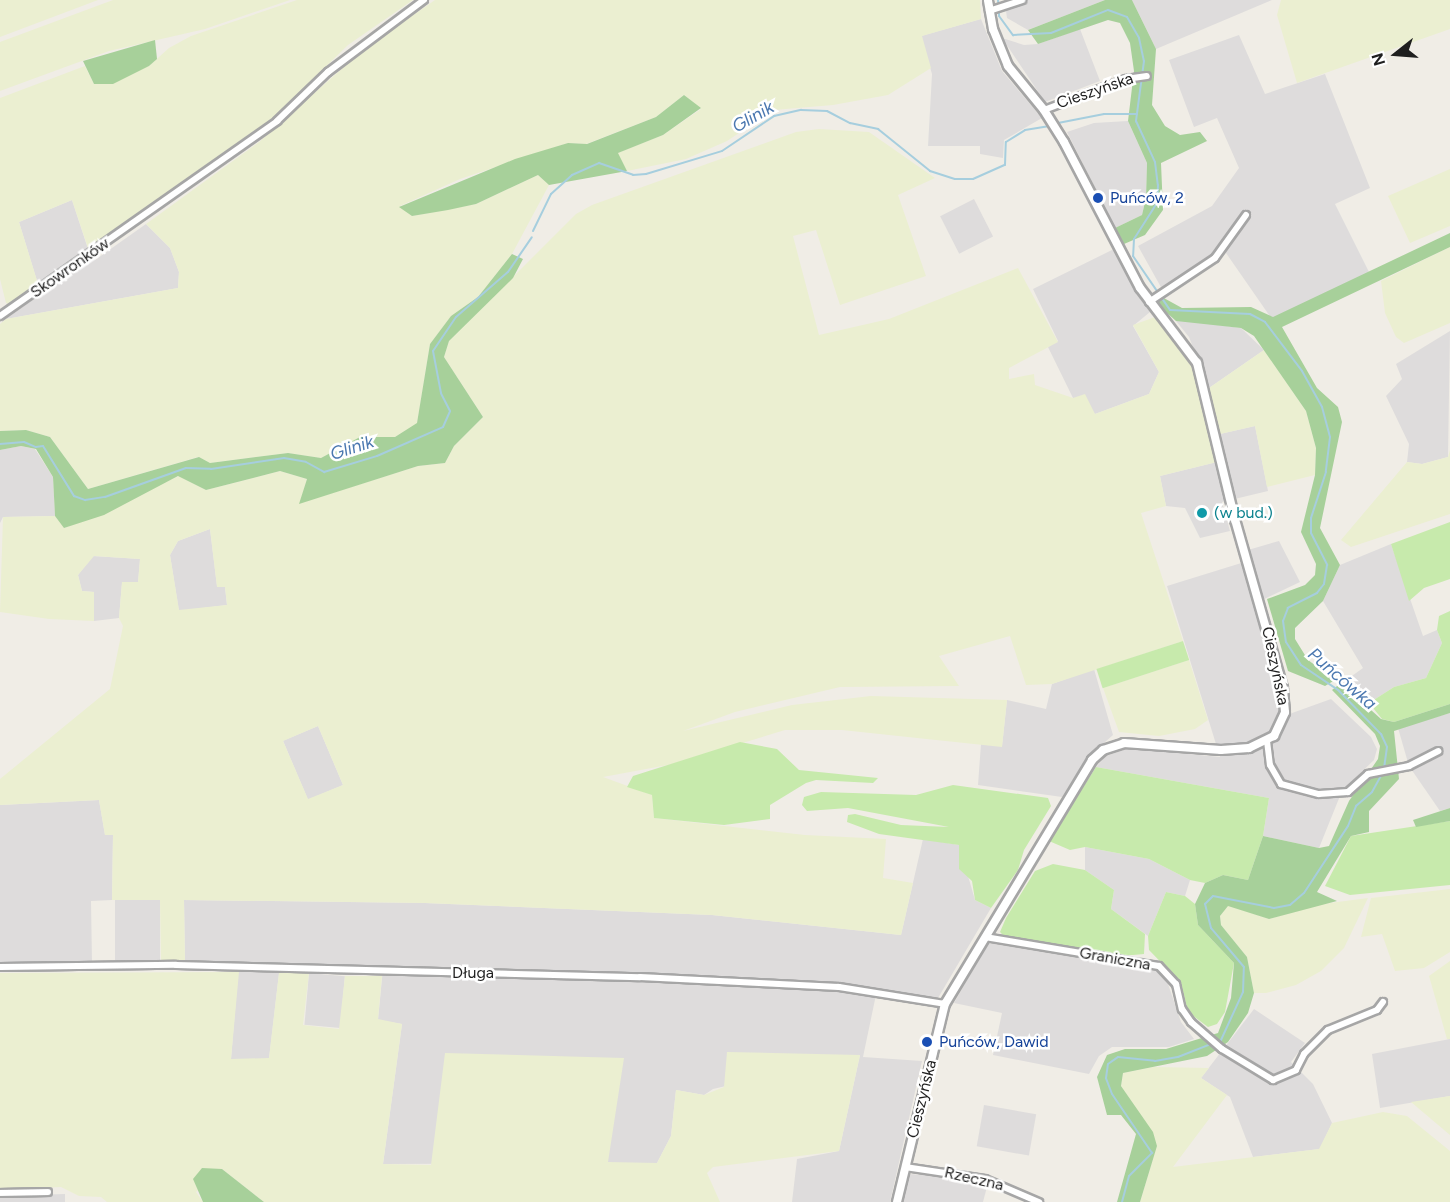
<!DOCTYPE html>
<html>
<head>
<meta charset="utf-8">
<style>
  body { margin:0 }
  #map { position:relative; width:1450px; height:1202px; overflow:hidden; background:#f0ede6; font-family:Figtree,sans-serif }
  div>[style] { position:absolute }
  [style*='--x'] { left:calc(var(--x)*1px); top:calc(var(--y)*1px); width:calc(var(--w)*1px); rotate:calc(var(--a)*1deg) }
  .residential>* { inset:0; background:#dedcdc; transform-origin:0 0 }
  .farmland>* { inset:0; background:#ebefd1 }
  .grass>* { inset:0; background:#c7eaac; transform-origin:0 0 }
  .forest>* { inset:0; background:#a7d09a }
  .stream>* { height:2px; margin:-1px; padding:0 1px; transform-origin:1px; border-radius:1px; background:#a6cede }
  .roads { filter:drop-shadow(2px 0 #a6a6a6) drop-shadow(-2px 0 #a6a6a6) drop-shadow(0 2px #a6a6a6) drop-shadow(0 -2px #a6a6a6) }
  .minor>* { height:6px; margin:-3px; padding:0 3px; transform-origin:3px; border-radius:3px; background:#fff }
  .tertiary>* { height:8px; margin:-4px; padding:0 4px; transform-origin:4px; border-radius:4px; background:#fff }
  .dots>* { width:16px; height:16px; translate:-50% -50%; box-sizing:border-box; border:3px solid #fff; border-radius:50% }
  span { translate:-50% -50%; white-space:nowrap; text-align:center; line-height:1.15; -webkit-text-stroke:5px #fff; paint-order:stroke }
  .street-label { font-size:16px; color:#1f1f1f }
  .transit-label { font-size:16px; color:#164399 }
  .left { translate:0 -50%; text-align:left }
  .culture-label { font-size:16px; color:#0d838f }
  .water-label { font-size:18px; color:#4b78b0; font-style:italic }
  .north { position:absolute; left:1366px; top:24px; width:60px; height:60px; -webkit-text-stroke:4px #fff; paint-order:stroke; rotate:253deg; font-size:16px; font-weight:700; line-height:24px; text-align:center; color:#1f1f1f }
  .north::after { content:''; display:block; margin:auto; width:21px; height:27px; background:#1f1f1f; clip-path:polygon(50% 0,100% 100%,50% 72%,0 100%) }
</style>
</head>
<body>
<div id="map">
  <div class="residential">
    <div style="clip-path:polygon(1013px 0,1105px 0,1028px 30px,1007px 18px,1005px 4px)"></div>
    <div style="clip-path:polygon(1132px 0,1272px 0,1156px 49px)"></div>
    <div style="clip-path:polygon(981px 19px,1002px 71px,1042px 118px,1004px 140px,1003px 158px,980px 154px,980px 146px,928px 146px,932px 74px,921px 36px)"></div>
    <div style="clip-path:polygon(1080px 29px,1100px 81px,1045px 102px,1002px 38px,1024px 45px,1038px 44px)"></div>
    <div style="clip-path:polygon(1239px 35px,1265px 94px,1325px 74px,1370px 188px,1335px 204px,1369px 272px,1276px 325px,1226px 253px,1220px 250px,1162px 289px,1138px 246px,1212px 206px,1239px 168px,1217px 118px,1194px 127px,1169px 60px)"></div>
    <div style="clip-path:polygon(1128px 121px,1147px 163px,1146px 198px,1142px 215px,1115px 228px,1067px 132px,1094px 123px)"></div>
    <div style="left:974px;top:199px;width:42px;height:38px;rotate:63deg"></div>
    <div style="clip-path:polygon(72px 200px,90px 255px,95px 260px,146px 224px,170px 248px,179px 272px,178px 288px,6px 319px,41px 294px,19px 222px)"></div>
    <div style="clip-path:polygon(1114px 249px,1150px 312px,1133px 326px,1159px 372px,1149px 394px,1095px 414px,1073px 398px,1047px 345px,1058px 341px,1033px 289px)"></div>
    <div style="clip-path:polygon(1181px 320px,1241px 328px,1264px 350px,1209px 388px,1189px 337px,1176px 321px)"></div>
    <div style="clip-path:polygon(1450px 331px,1448px 457px,1422px 464px,1407px 462px,1409px 444px,1386px 396px,1402px 379px,1396px 364px)"></div>
    <div style="clip-path:polygon(1255px 426px,1268px 491px,1222px 502px,1230px 531px,1200px 538px,1185px 508px,1166px 506px,1160px 476px,1225px 460px,1220px 434px)"></div>
    <div style="clip-path:polygon(21px 446px,35px 449px,53px 477px,55px 516px,3px 517px,0 523px,0 450px)"></div>
    <div style="clip-path:polygon(210px 529px,217px 586px,225px 587px,227px 605px,179px 611px,170px 555px,178px 541px)"></div>
    <div style="clip-path:polygon(1279px 541px,1300px 582px,1256px 603px,1281px 717px,1331px 699px,1371px 737px,1377px 749px,1374px 760px,1342px 791px,1319px 848px,1263px 836px,1269px 798px,1096px 767px,1106px 756px,1129px 748px,1220px 757px,1167px 586px,1251px 560px,1248px 550px)"></div>
    <div style="clip-path:polygon(1391px 544px,1423px 636px,1437px 630px,1442px 643px,1426px 678px,1394px 687px,1369px 703px,1342px 683px,1363px 668px,1323px 601px,1340px 565px)"></div>
    <div style="clip-path:polygon(93px 556px,140px 559px,138px 583px,122px 583px,119px 618px,94px 621px,94px 592px,82px 591px,78px 575px)"></div>
    <div style="clip-path:polygon(1094px 669px,1113px 735px,1087px 758px,1062px 797px,978px 785px,981px 744px,1002px 746px,1007px 700px,1046px 709px,1052px 684px)"></div>
    <div style="clip-path:polygon(1450px 713px,1450px 808px,1440px 811px,1409px 766px,1398px 728px)"></div>
    <div style="left:318px;top:726px;width:64px;height:38px;rotate:67deg"></div>
    <div style="clip-path:polygon(99px 800px,105px 835px,113px 835px,112px 900px,91px 901px,92px 963px,0 964px,0 805px)"></div>
    <div style="clip-path:polygon(923px 839px,959px 845px,975px 900px,991px 908px,938px 998px,877px 990px,863px 1057px,922px 1061px,890px 1202px,792px 1202px,797px 1159px,839px 1151px,860px 1055px,713px 1089px,704px 1095px,676px 1090px,671px 1136px,657px 1163px,383px 1164px,402px 1024px,378px 1020px,383px 968px,280px 965px,269px 1059px,231px 1059px,239px 962px,185px 962px,184px 900px,425px 903px,712px 915px,901px 935px)"></div>
    <div style="clip-path:polygon(1085px 847px,1149px 859px,1190px 880px,1185px 896px,1166px 892px,1148px 936px,1111px 909px,1114px 890px,1085px 870px)"></div>
    <div style="left:115px;top:900px;width:45px;height:63px"></div>
    <div style="clip-path:polygon(988px 943px,1142px 966px,1158px 972px,1168px 984px,1181px 1022px,1194px 1039px,1169px 1047px,1112px 1047px,1099px 1056px,1089px 1074px,993px 1055px,1002px 1013px,954px 1003px)"></div>
    <div style="left:309px;top:973px;width:36px;height:52px;rotate:5deg"></div>
    <div style="clip-path:polygon(1254px 1009px,1305px 1043px,1291px 1062px,1313px 1084px,1332px 1123px,1320px 1149px,1253px 1157px,1230px 1097px,1201px 1078px)"></div>
    <div style="clip-path:polygon(1450px 1039px,1450px 1096px,1380px 1108px,1372px 1054px)"></div>
    <div style="left:984px;top:1105px;width:53px;height:42px;rotate:10deg"></div>
    <div style="clip-path:polygon(907px 1174px,968px 1177px,988px 1183px,983px 1202px,901px 1202px)"></div>
    <div style="clip-path:polygon(65px 1194px,65px 1202px,0 1202px,0 1196px)"></div>
  </div>
  <div class="farmland">
    <div style="clip-path:polygon(0 0,98px 0,0 37px)"></div>
    <div style="clip-path:polygon(113px 0,290px 0,205px 29px,109px 51px,0 91px,0 42px)"></div>
    <div style="clip-path:polygon(297px 0,413px 0,348px 45px,269px 122px,89px 251px,72px 200px,19px 222px,39px 287px,10px 305px,6px 303px,0 279px,0 98px,85px 66px,94px 84px,149px 66px,169px 48px,191px 36px)"></div>
    <div style="clip-path:polygon(435px 0,980px 0,981px 19px,922px 36px,931px 68px,888px 95px,833px 105px,774px 110px,727px 141px,686px 159px,627px 171px,617px 153px,663px 135px,701px 109px,684px 95px,656px 117px,586px 144px,568px 143px,460px 179px,400px 206px,412px 216px,476px 204px,538px 175px,549px 185px,512px 254px,478px 297px,451px 316px,430px 344px,417px 424px,395px 437px,360px 438px,321px 458px,288px 453px,210px 463px,198px 457px,88px 489px,50px 437px,26px 430px,0 431px,0 324px,6px 319px,178px 288px,179px 272px,170px 248px,146px 224px,259px 142px,363px 50px)"></div>
    <div style="clip-path:polygon(1281px 0,1450px 0,1450px 29px,1297px 83px,1277px 15px)"></div>
    <div style="clip-path:polygon(evenodd,819px 129px,869px 132px,935px 178px,898px 195px,926px 276px,840px 305px,816px 230px,793px 236px,819px 335px,889px 319px,1018px 268px,1058px 342px,1009px 368px,1009px 379px,1034px 374px,1035px 385px,1073px 398px,1085px 394px,1095px 414px,1149px 394px,1159px 372px,1133px 325px,1155px 317px,1192px 359px,1217px 462px,1160px 476px,1166px 506px,1141px 513px,1183px 641px,1052px 684px,1026px 685px,1010px 636px,939px 656px,959px 686px,840px 687px,735px 712px,683px 731px,792px 705px,871px 696px,1007px 700px,1002px 747px,842px 730px,785px 730px,673px 764px,603px 777px,652px 795px,654px 818px,805px 835px,886px 839px,883px 878px,913px 883px,901px 935px,712px 915px,425px 903px,184px 900px,185px 962px,161px 961px,160px 900px,112px 900px,113px 835px,105px 835px,99px 800px,0 805px,0 779px,110px 689px,123px 626px,119px 618px,122px 582px,138px 582px,140px 559px,94px 556px,78px 575px,82px 591px,94px 592px,94px 621px,49px 619px,0 612px,3px 517px,55px 516px,65px 528px,179px 476px,206px 490px,280px 471px,307px 479px,300px 503px,418px 466px,445px 463px,454px 446px,483px 417px,444px 357px,449px 341px,576px 214px,592px 205px,796px 132px,819px 129px,210px 529px,217px 587px,225px 587px,227px 605px,179px 610px,170px 555px,178px 541px,210px 529px,819px 129px,318px 726px,343px 785px,308px 799px,283px 741px,318px 726px)"></div>
    <div style="clip-path:polygon(1450px 169px,1450px 226px,1410px 243px,1388px 196px)"></div>
    <div style="clip-path:polygon(1450px 247px,1450px 323px,1404px 343px,1396px 337px,1385px 313px,1381px 281px)"></div>
    <div style="clip-path:polygon(1264px 350px,1306px 411px,1316px 448px,1315px 475px,1267px 487px,1255px 426px,1220px 434px,1209px 388px)"></div>
    <div style="clip-path:polygon(1450px 450px,1450px 514px,1351px 547px,1341px 540px,1407px 462px,1422px 464px,1448px 457px)"></div>
    <div style="clip-path:polygon(1189px 660px,1208px 720px,1195px 729px,1159px 736px,1119px 732px,1103px 688px)"></div>
    <div style="clip-path:polygon(1450px 889px,1450px 952px,1424px 968px,1395px 971px,1382px 934px,1361px 937px,1371px 898px)"></div>
    <div style="clip-path:polygon(1368px 898px,1344px 948px,1321px 971px,1296px 985px,1266px 993px,1254px 993px,1247px 957px,1221px 925px,1220px 916px,1228px 905px,1269px 919px,1315px 905px)"></div>
    <div style="clip-path:polygon(1450px 961px,1450px 1039px,1447px 1039px,1429px 976px)"></div>
    <div style="clip-path:polygon(239px 972px,231px 1059px,269px 1058px,279px 973px,309px 973px,303px 1025px,339px 1029px,345px 976px,382px 976px,378px 1019px,402px 1024px,383px 1164px,431px 1165px,445px 1053px,624px 1058px,608px 1162px,657px 1163px,671px 1136px,676px 1090px,704px 1095px,724px 1087px,727px 1052px,860px 1055px,839px 1151px,713px 1167px,707px 1173px,720px 1202px,264px 1202px,222px 1169px,196px 1192px,203px 1202px,107px 1202px,101px 1197px,79px 1196px,61px 1187px,0 1190px,0 973px)"></div>
    <div style="clip-path:polygon(1153px 1067px,1209px 1068px,1201px 1078px,1227px 1095px,1173px 1167px,1319px 1149px,1332px 1123px,1383px 1112px,1407px 1116px,1450px 1151px,1450px 1202px,1140px 1202px,1157px 1146px,1121px 1086px,1123px 1073px)"></div>
    <div style="clip-path:polygon(1450px 1096px,1450px 1135px,1411px 1102px)"></div>
  </div>
  <div class="grass">
    <div style="clip-path:polygon(1450px 522px,1450px 579px,1424px 588px,1409px 601px,1391px 544px)"></div>
    <div style="clip-path:polygon(1450px 611px,1450px 704px,1394px 722px,1382px 719px,1369px 703px,1394px 687px,1426px 678px,1442px 643px,1437px 630px,1439px 616px)"></div>
    <div style="left:1183px;top:641px;width:20px;height:91px;rotate:72deg"></div>
    <div style="clip-path:polygon(740px 742px,777px 749px,799px 770px,878px 778px,873px 783px,816px 780px,806px 783px,770px 805px,770px 819px,724px 825px,654px 818px,652px 795px,627px 787px,633px 776px)"></div>
    <div style="clip-path:polygon(1096px 767px,1269px 798px,1263px 836px,1248px 880px,1223px 875px,1205px 883px,1190px 880px,1149px 859px,1085px 847px,1070px 850px,1049px 841px)"></div>
    <div style="clip-path:polygon(953px 785px,1048px 798px,1051px 806px,1024px 850px,1018px 870px,991px 908px,975px 900px,972px 881px,959px 869px,959px 845px,879px 834px,847px 822px,848px 815px,855px 814px,901px 825px,949px 827px,848px 808px,807px 811px,802px 805px,804px 797px,821px 792px,916px 795px)"></div>
    <div style="clip-path:polygon(1450px 821px,1450px 885px,1350px 895px,1325px 886px,1351px 836px)"></div>
    <div style="clip-path:polygon(1053px 864px,1085px 870px,1114px 890px,1111px 909px,1145px 934px,1144px 954px,1122px 956px,1005px 937px,1000px 932px,1006px 918px,1035px 871px)"></div>
    <div style="clip-path:polygon(1166px 892px,1185px 896px,1195px 904px,1198px 925px,1234px 963px,1225px 1012px,1217px 1024px,1208px 1027px,1188px 1012px,1181px 983px,1149px 950px,1148px 936px)"></div>
  </div>
  <div class="forest">
    <div style="clip-path:polygon(1105px 0,1132px 0,1156px 49px,1152px 105px,1165px 126px,1180px 135px,1200px 132px,1207px 141px,1161px 163px,1163px 210px,1145px 235px,1124px 244px,1115px 228px,1142px 215px,1146px 198px,1147px 163px,1128px 121px,1134px 71px,1130px 43px,1120px 23px,1108px 20px,1038px 44px,1028px 30px)"></div>
    <div style="clip-path:polygon(155px 40px,157px 59px,149px 66px,113px 84px,94px 84px,83px 61px)"></div>
    <div style="clip-path:polygon(684px 95px,701px 108px,663px 135px,618px 153px,627px 171px,549px 185px,538px 175px,476px 204px,448px 210px,412px 216px,399px 207px,515px 159px,568px 143px,587px 144px,656px 117px)"></div>
    <div style="clip-path:polygon(1450px 233px,1450px 247px,1282px 327px,1317px 388px,1338px 407px,1342px 422px,1320px 528px,1340px 565px,1323px 601px,1295px 628px,1295px 639px,1308px 660px,1335px 680px,1325px 686px,1288px 671px,1267px 599px,1305px 585px,1315px 575px,1316px 564px,1301px 532px,1315px 475px,1316px 448px,1306px 411px,1254px 336px,1241px 328px,1176px 321px,1156px 303px,1162px 297px,1182px 308px,1251px 307px,1273px 317px)"></div>
    <div style="clip-path:polygon(512px 254px,523px 259px,513px 278px,449px 341px,444px 357px,483px 417px,454px 446px,445px 463px,418px 466px,299px 504px,307px 479px,280px 471px,206px 490px,178px 476px,104px 515px,64px 528px,55px 516px,53px 477px,36px 449px,21px 446px,0 450px,0 431px,26px 430px,50px 437px,88px 489px,199px 457px,210px 463px,288px 453px,321px 458px,360px 437px,395px 437px,417px 423px,430px 344px,451px 316px,478px 297px)"></div>
    <div style="clip-path:polygon(1341px 683px,1381px 719px,1394px 722px,1450px 704px,1450px 713px,1394px 731px,1399px 779px,1369px 811px,1369px 832px,1351px 836px,1317px 892px,1337px 901px,1269px 919px,1228px 906px,1220px 916px,1221px 925px,1247px 957px,1254px 993px,1248px 1013px,1228px 1042px,1207px 1056px,1123px 1073px,1121px 1086px,1153px 1132px,1157px 1146px,1140px 1202px,1117px 1202px,1136px 1134px,1121px 1115px,1107px 1115px,1097px 1077px,1107px 1055px,1125px 1049px,1166px 1049px,1218px 1033px,1231px 998px,1234px 963px,1198px 925px,1195px 904px,1205px 883px,1223px 875px,1248px 880px,1263px 836px,1319px 848px,1329px 846px,1349px 801px,1378px 759px,1380px 746px,1375px 734px,1332px 690px)"></div>
    <div style="clip-path:polygon(1450px 808px,1450px 821px,1416px 827px,1413px 820px)"></div>
    <div style="clip-path:polygon(202px 1168px,222px 1169px,264px 1202px,203px 1202px,193px 1179px)"></div>
  </div>
  <div class="stream">
    <div style="--x:998;--y:0;--w:16;--a:86"></div>
    <div style="--x:999;--y:16;--w:24;--a:54"></div>
    <div style="--x:1013;--y:35;--w:38;--a:-3"></div>
    <div style="--x:1051;--y:33;--w:61;--a:-22"></div>
    <div style="--x:1108;--y:10;--w:20;--a:20"></div>
    <div style="--x:1127;--y:17;--w:24;--a:60"></div>
    <div style="--x:1139;--y:38;--w:24;--a:78"></div>
    <div style="--x:1144;--y:61;--w:61;--a:97.6"></div>
    <div style="--x:1136;--y:121;--w:45;--a:65.1"></div>
    <div style="--x:1155;--y:162;--w:23;--a:83"></div>
    <div style="--x:1158;--y:185;--w:18;--a:93"></div>
    <div style="--x:1157;--y:203;--w:43;--a:122.6"></div>
    <div style="--x:1134;--y:239;--w:17;--a:93"></div>
    <div style="--x:1133;--y:256;--w:65;--a:55.6"></div>
    <div style="--x:1170;--y:310;--w:80;--a:2.9"></div>
    <div style="--x:1250;--y:314;--w:17;--a:28"></div>
    <div style="--x:1265;--y:322;--w:61;--a:52.9"></div>
    <div style="--x:1302;--y:371;--w:41;--a:60.9"></div>
    <div style="--x:1322;--y:407;--w:31;--a:75"></div>
    <div style="--x:1330;--y:437;--w:35;--a:97"></div>
    <div style="--x:1326;--y:472;--w:48;--a:108.1"></div>
    <div style="--x:1311;--y:518;--w:15;--a:90"></div>
    <div style="--x:1311;--y:533;--w:36;--a:63"></div>
    <div style="--x:1327;--y:565;--w:19;--a:99"></div>
    <div style="--x:1324;--y:584;--w:11;--a:128"></div>
    <div style="--x:1317;--y:593;--w:33;--a:153"></div>
    <div style="--x:1288;--y:608;--w:14;--a:111"></div>
    <div style="--x:1283;--y:621;--w:21;--a:82"></div>
    <div style="--x:1286;--y:642;--w:27;--a:57"></div>
    <div style="--x:1301;--y:665;--w:45;--a:34"></div>
    <div style="--x:1338;--y:690;--w:62;--a:45.7"></div>
    <div style="--x:1381;--y:734;--w:14;--a:65"></div>
    <div style="--x:1387;--y:747;--w:22;--a:98"></div>
    <div style="--x:1058;--y:123;--w:47;--a:-11.1"></div>
    <div style="--x:1104;--y:114;--w:33;--a:0"></div>
    <div style="--x:533;--y:231;--w:41;--a:-64.1"></div>
    <div style="--x:551;--y:194;--w:28;--a:-42"></div>
    <div style="--x:572;--y:175;--w:30;--a:-24"></div>
    <div style="--x:599;--y:163;--w:36;--a:19"></div>
    <div style="--x:633;--y:175;--w:13;--a:-4"></div>
    <div style="--x:646;--y:174;--w:79;--a:-16.8"></div>
    <div style="--x:722;--y:151;--w:63;--a:-33.9"></div>
    <div style="--x:774;--y:116;--w:28;--a:-13"></div>
    <div style="--x:801;--y:110;--w:26;--a:2"></div>
    <div style="--x:827;--y:111;--w:26;--a:28"></div>
    <div style="--x:850;--y:123;--w:29;--a:12"></div>
    <div style="--x:878;--y:129;--w:67;--a:38.9"></div>
    <div style="--x:930;--y:171;--w:26;--a:18"></div>
    <div style="--x:955;--y:179;--w:18;--a:0"></div>
    <div style="--x:973;--y:179;--w:35;--a:-24"></div>
    <div style="--x:1005;--y:165;--w:23;--a:-88"></div>
    <div style="--x:1006;--y:142;--w:22;--a:-32"></div>
    <div style="--x:1025;--y:130;--w:25;--a:-9"></div>
    <div style="--x:0;--y:444;--w:24;--a:-5"></div>
    <div style="--x:24;--y:442;--w:13;--a:23"></div>
    <div style="--x:36;--y:447;--w:7;--a:-8"></div>
    <div style="--x:43;--y:446;--w:59;--a:58.2"></div>
    <div style="--x:74;--y:496;--w:12;--a:20"></div>
    <div style="--x:85;--y:500;--w:20;--a:-9"></div>
    <div style="--x:105;--y:497;--w:86;--a:-19.7"></div>
    <div style="--x:186;--y:468;--w:25;--a:2"></div>
    <div style="--x:211;--y:469;--w:74;--a:-8.6"></div>
    <div style="--x:284;--y:458;--w:22;--a:10"></div>
    <div style="--x:306;--y:462;--w:21;--a:29"></div>
    <div style="--x:324;--y:472;--w:55;--a:-16.8"></div>
    <div style="--x:377;--y:456;--w:72;--a:-23.7"></div>
    <div style="--x:443;--y:427;--w:17;--a:-66"></div>
    <div style="--x:450;--y:411;--w:20;--a:-117"></div>
    <div style="--x:441;--y:393;--w:43;--a:-100.8"></div>
    <div style="--x:433;--y:351;--w:41;--a:-55.9"></div>
    <div style="--x:456;--y:317;--w:69;--a:-40.9"></div>
    <div style="--x:508;--y:272;--w:42;--a:-55.6"></div>
    <div style="--x:1122;--y:1202;--w:27;--a:-75"></div>
    <div style="--x:1129;--y:1176;--w:33;--a:-45"></div>
    <div style="--x:1152;--y:1153;--w:71;--a:-124.1"></div>
    <div style="--x:1112;--y:1094;--w:17;--a:-111"></div>
    <div style="--x:1106;--y:1078;--w:14;--a:-82"></div>
    <div style="--x:1108;--y:1064;--w:12;--a:-35"></div>
    <div style="--x:1118;--y:1057;--w:37;--a:6"></div>
    <div style="--x:1155;--y:1061;--w:23;--a:-10"></div>
    <div style="--x:1178;--y:1057;--w:46;--a:-21.6"></div>
    <div style="--x:1221;--y:1040;--w:53;--a:-65.4"></div>
    <div style="--x:1243;--y:992;--w:25;--a:-88"></div>
    <div style="--x:1244;--y:967;--w:51;--a:-130.2"></div>
    <div style="--x:1211;--y:928;--w:25;--a:-104"></div>
    <div style="--x:1205;--y:904;--w:11;--a:-45"></div>
    <div style="--x:1213;--y:896;--w:62;--a:11.1"></div>
    <div style="--x:1274;--y:908;--w:16;--a:-11"></div>
    <div style="--x:1290;--y:905;--w:18;--a:-41"></div>
    <div style="--x:1304;--y:893;--w:80;--a:-56.7"></div>
    <div style="--x:1348;--y:826;--w:22;--a:-68"></div>
    <div style="--x:1356;--y:806;--w:21;--a:-41"></div>
    <div style="--x:1372;--y:792;--w:21;--a:-61"></div>
  </div>
  <div class="roads">
    <div class="minor">
      <div style="--x:989;--y:11;--w:35;--a:-18"></div>
      <div style="--x:1044;--y:110;--w:88;--a:-20.7"></div>
      <div style="--x:1126;--y:79;--w:21;--a:-8"></div>
      <div style="--x:1149;--y:302;--w:79;--a:-33.7"></div>
      <div style="--x:1215;--y:258;--w:53;--a:-54.2"></div>
      <div style="--x:0;--y:316;--w:339;--a:-35.1"></div>
      <div style="--x:277;--y:121;--w:71;--a:-43.9"></div>
      <div style="--x:328;--y:72;--w:120;--a:-36.9"></div>
      <div style="--x:1267;--y:741;--w:24;--a:83"></div>
      <div style="--x:1270;--y:765;--w:22;--a:60"></div>
      <div style="--x:1281;--y:784;--w:39;--a:15"></div>
      <div style="--x:1319;--y:794;--w:29;--a:-4"></div>
      <div style="--x:1348;--y:792;--w:27;--a:-42"></div>
      <div style="--x:1368;--y:774;--w:42;--a:-11"></div>
      <div style="--x:1409;--y:766;--w:33;--a:-27"></div>
      <div style="--x:985;--y:937;--w:176;--a:9.5"></div>
      <div style="--x:1159;--y:966;--w:25;--a:47"></div>
      <div style="--x:1176;--y:984;--w:26;--a:77"></div>
      <div style="--x:1182;--y:1009;--w:16;--a:55"></div>
      <div style="--x:1191;--y:1022;--w:41;--a:41.1"></div>
      <div style="--x:1222;--y:1049;--w:60;--a:31.3"></div>
      <div style="--x:1273;--y:1080;--w:25;--a:-23"></div>
      <div style="--x:1296;--y:1070;--w:18;--a:-63"></div>
      <div style="--x:1304;--y:1054;--w:34;--a:-45"></div>
      <div style="--x:1328;--y:1030;--w:53;--a:-22.2"></div>
      <div style="--x:1377;--y:1010;--w:10;--a:-53"></div>
      <div style="--x:0;--y:967;--w:176;--a:-0.7"></div>
      <div style="--x:176;--y:965;--w:464;--a:1.5"></div>
      <div style="--x:640;--y:977;--w:199;--a:2.9"></div>
      <div style="--x:839;--y:987;--w:107;--a:9.1"></div>
      <div style="--x:905;--y:1167;--w:81;--a:8.5"></div>
      <div style="--x:985;--y:1179;--w:59;--a:23.1"></div>
      <div style="--x:0;--y:1193;--w:48;--a:-1.2"></div>
    </div>
    <div class="tertiary">
      <div style="--x:897;--y:1202;--w:204;--a:-76.4"></div>
      <div style="--x:945;--y:1004;--w:285;--a:-58.9"></div>
      <div style="--x:1092;--y:760;--w:15;--a:-42"></div>
      <div style="--x:1103;--y:750;--w:22;--a:-18"></div>
      <div style="--x:1124;--y:743;--w:97;--a:4.1"></div>
      <div style="--x:1221;--y:750;--w:28;--a:-4"></div>
      <div style="--x:1249;--y:748;--w:28;--a:-26"></div>
      <div style="--x:1274;--y:736;--w:26;--a:-65"></div>
      <div style="--x:1285;--y:712;--w:24;--a:-95"></div>
      <div style="--x:1283;--y:688;--w:175;--a:-105.9"></div>
      <div style="--x:1235;--y:520;--w:162;--a:-103.6"></div>
      <div style="--x:1197;--y:363;--w:94;--a:-127.2"></div>
      <div style="--x:1140;--y:288;--w:165;--a:-117.5"></div>
      <div style="--x:1064;--y:142;--w:38;--a:-122"></div>
      <div style="--x:1044;--y:110;--w:57;--a:-129.3"></div>
      <div style="--x:1008;--y:66;--w:40;--a:-112"></div>
      <div style="--x:993;--y:29;--w:29;--a:-100"></div>
    </div>
  </div>
  <div class="dots">
    <div style="left:1098px;top:198px;background:#1a4fb4"></div>
    <div style="left:1202px;top:513px;background:#0f9aa8"></div>
    <div style="left:927px;top:1042px;background:#1a4fb4"></div>
  </div>
  <div class="street-label">
    <span style="left:1095px;top:91px;rotate:-19deg">Cieszyńska</span>
    <span style="left:70px;top:268px;rotate:-35deg">Skowronków</span>
    <span style="left:1275px;top:666px;rotate:78deg">Cieszyńska</span>
    <span style="left:1115px;top:959px;rotate:10deg">Graniczna</span>
    <span style="left:473px;top:973px">Długa</span>
    <span style="left:922px;top:1099px;rotate:-76deg">Cieszyńska</span>
    <span style="left:974px;top:1179px;rotate:13deg">Rzeczna</span>
  </div>
  <div class="transit-label">
    <span class="left" style="left:1110px;top:198px">Puńców, 2</span>
    <span class="left" style="left:939px;top:1042px">Puńców, Dawid</span>
  </div>
  <div class="culture-label">
    <span class="left" style="left:1214px;top:513px">(w bud.)</span>
  </div>
  <div class="water-label">
    <span style="left:753px;top:117px;rotate:-30deg">Glinik</span>
    <span style="left:352px;top:448px;rotate:-18deg">Glinik</span>
    <span style="left:1342px;top:679px;rotate:41deg">Puńcówka</span>
  </div>
  <div class="north">N</div>
</div>
</body>
</html>
